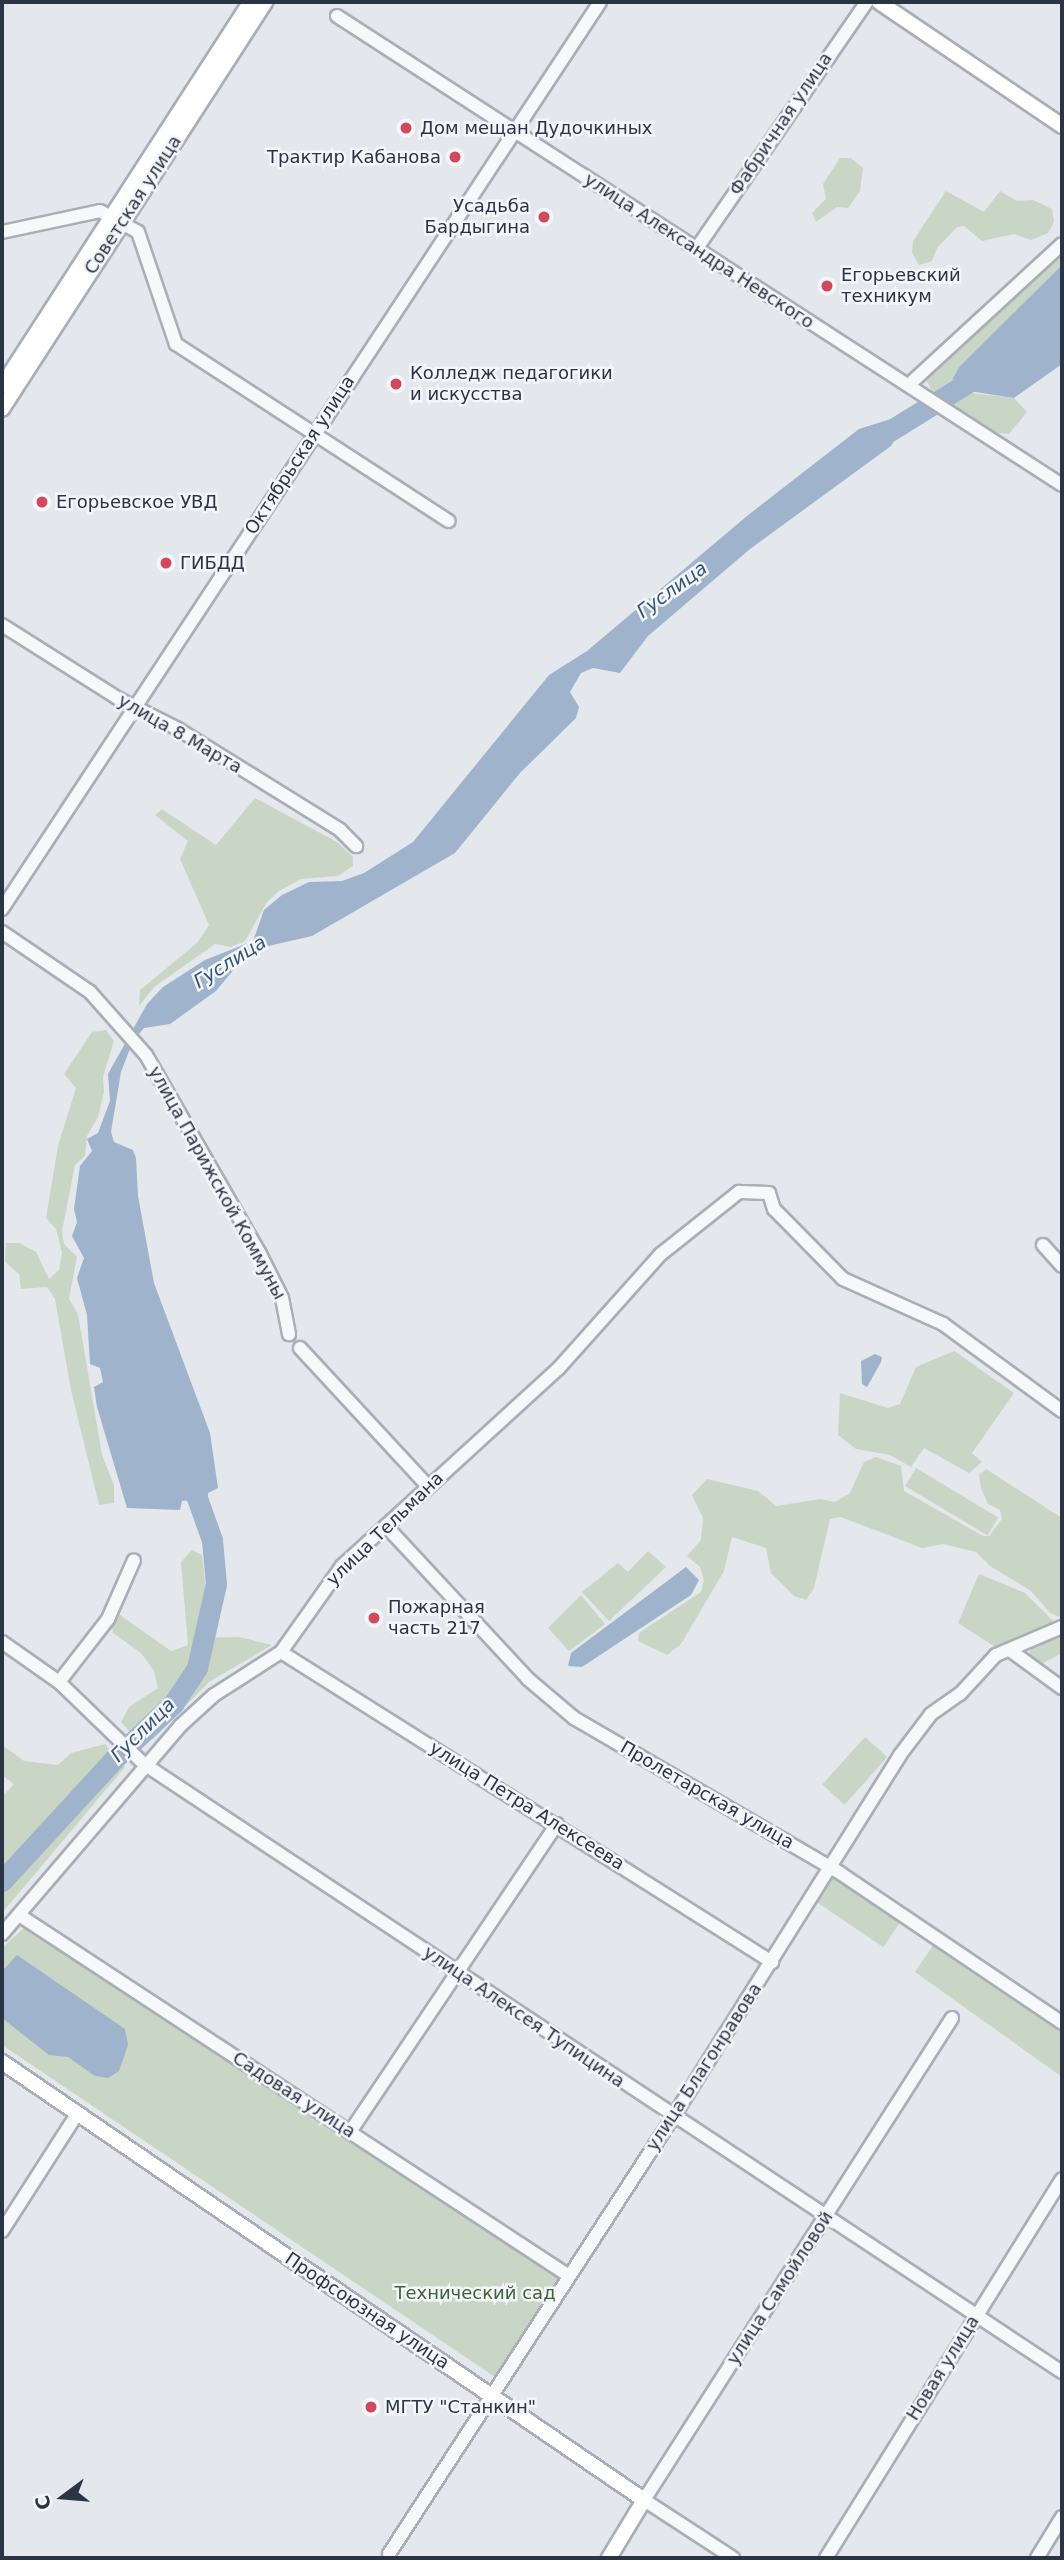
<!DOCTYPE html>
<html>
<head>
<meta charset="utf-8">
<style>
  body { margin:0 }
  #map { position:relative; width:1064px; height:2560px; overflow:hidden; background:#e4e7ec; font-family:"DejaVu Sans",sans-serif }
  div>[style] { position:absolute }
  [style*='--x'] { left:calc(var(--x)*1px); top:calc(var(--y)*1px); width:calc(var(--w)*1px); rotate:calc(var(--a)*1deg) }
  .green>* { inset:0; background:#c9d6c5; transform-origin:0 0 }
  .water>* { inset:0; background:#9fb4cc }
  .river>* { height:21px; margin:-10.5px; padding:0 10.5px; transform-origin:10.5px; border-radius:10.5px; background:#9fb4cc }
  .roads { filter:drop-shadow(2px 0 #a9aeb7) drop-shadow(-2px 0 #a9aeb7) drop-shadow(0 2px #a9aeb7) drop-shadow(0 -2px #a9aeb7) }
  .minor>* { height:12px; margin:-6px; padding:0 6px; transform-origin:6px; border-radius:6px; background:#f7f8fa }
  .major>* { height:14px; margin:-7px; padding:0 7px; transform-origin:7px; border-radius:7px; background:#fff }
  .dots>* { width:19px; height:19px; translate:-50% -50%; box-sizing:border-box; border:4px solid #f4f6f9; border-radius:50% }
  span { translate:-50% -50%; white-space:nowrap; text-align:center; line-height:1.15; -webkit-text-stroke:5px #f4f6f9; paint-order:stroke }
  .street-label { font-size:18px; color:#2b3445 }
  .poi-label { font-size:18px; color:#2b3445 }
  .left { translate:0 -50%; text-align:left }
  .right { translate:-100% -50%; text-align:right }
  .park-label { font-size:18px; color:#3f6138 }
  .water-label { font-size:19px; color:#34527a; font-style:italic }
  .frame { position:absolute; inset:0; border:4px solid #2b3445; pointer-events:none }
  .north { position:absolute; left:28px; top:2462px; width:70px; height:70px; -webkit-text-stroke:5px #f4f6f9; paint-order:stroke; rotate:254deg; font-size:19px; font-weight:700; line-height:28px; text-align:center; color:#2b3445 }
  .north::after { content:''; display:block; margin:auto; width:24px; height:32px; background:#2b3445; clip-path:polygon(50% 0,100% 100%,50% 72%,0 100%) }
</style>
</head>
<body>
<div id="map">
  <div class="green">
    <div style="clip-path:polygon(840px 158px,851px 158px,863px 168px,860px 191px,848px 208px,837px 207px,816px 222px,812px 213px,826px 199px,823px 184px)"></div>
    <div style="clip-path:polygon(946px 191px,984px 212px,1000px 191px,1017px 201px,1033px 200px,1052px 209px,1054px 222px,1048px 233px,1031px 240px,1014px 234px,982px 241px,964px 226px,957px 227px,937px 248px,932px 261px,919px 265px,912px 253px,913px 241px)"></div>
    <div style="clip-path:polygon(1062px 248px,1062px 265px,960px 366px,962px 392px,1014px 398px,1027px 412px,1009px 434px,989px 432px,931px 389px,924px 376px)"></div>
    <div style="clip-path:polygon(255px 798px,337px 842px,353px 857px,353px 866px,338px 876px,301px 879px,279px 891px,267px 902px,245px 941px,231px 947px,215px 944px,154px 987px,139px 1006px,140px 990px,197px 943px,209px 925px,180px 859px,188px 841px,155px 815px,162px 809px,216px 845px)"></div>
    <div style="clip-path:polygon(106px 1030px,114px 1041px,103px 1077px,104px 1092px,98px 1117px,87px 1136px,85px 1156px,75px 1165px,62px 1231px,64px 1244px,77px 1257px,69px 1299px,78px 1314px,102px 1455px,114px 1485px,114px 1503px,99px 1505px,71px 1390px,55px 1299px,47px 1287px,21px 1289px,19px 1274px,5px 1262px,6px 1243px,19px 1243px,36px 1252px,49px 1279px,59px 1270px,62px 1253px,56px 1229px,46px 1218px,58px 1146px,76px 1088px,64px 1074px,92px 1032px)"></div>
    <div style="clip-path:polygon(954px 1351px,1014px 1393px,972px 1453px,982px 1462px,969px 1473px,924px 1448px,911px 1467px,890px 1455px,856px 1449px,838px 1435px,840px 1393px,888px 1408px,900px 1404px,916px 1367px)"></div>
    <div style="clip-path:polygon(876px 1457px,901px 1466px,904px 1491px,983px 1536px,989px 1536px,1002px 1519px,1000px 1510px,988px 1504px,981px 1488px,979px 1475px,986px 1469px,1062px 1518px,1062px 1618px,1050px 1613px,1031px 1591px,990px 1566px,976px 1552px,943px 1544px,922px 1548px,841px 1517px,830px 1519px,814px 1588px,806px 1600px,794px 1596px,771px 1573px,766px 1548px,732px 1537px,724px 1571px,681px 1644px,667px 1655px,638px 1641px,639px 1633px,701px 1592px,704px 1580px,700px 1567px,687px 1556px,701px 1540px,703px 1518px,692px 1495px,707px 1479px,758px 1491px,776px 1506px,820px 1499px,835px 1502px,850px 1493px,864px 1462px)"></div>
    <div style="left:916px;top:1468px;width:96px;height:21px;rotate:31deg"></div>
    <div style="clip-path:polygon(192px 1550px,202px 1555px,207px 1598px,202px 1638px,239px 1637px,272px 1645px,209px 1682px,153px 1739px,129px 1731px,121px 1722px,129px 1707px,158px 1688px,154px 1671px,141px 1653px,113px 1633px,111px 1620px,120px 1615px,171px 1651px,188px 1645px,181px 1562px)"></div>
    <div style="clip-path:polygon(648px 1551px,666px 1567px,609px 1621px,582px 1592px,618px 1563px,628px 1572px)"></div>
    <div style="clip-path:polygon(979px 1574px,1025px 1593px,1054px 1622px,997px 1648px,958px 1623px)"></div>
    <div style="clip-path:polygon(581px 1595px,605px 1624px,569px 1651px,548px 1628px)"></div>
    <div style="clip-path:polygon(1062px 1633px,1062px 1653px,1040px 1665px,1029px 1658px,1030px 1650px)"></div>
    <div style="left:865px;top:1737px;width:30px;height:64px;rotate:42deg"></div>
    <div style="clip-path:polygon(105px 1744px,125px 1767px,2px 1913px,2px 1797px,14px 1784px,2px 1775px,2px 1745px,24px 1761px,58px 1765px,71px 1753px)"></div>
    <div style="left:833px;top:1877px;width:81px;height:30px;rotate:34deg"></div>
    <div style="clip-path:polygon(25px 1927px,561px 2279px,495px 2377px,2px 2045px,2px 1948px)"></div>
    <div style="clip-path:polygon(934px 1944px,1062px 2032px,1062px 2077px,915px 1972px)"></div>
  </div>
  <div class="water">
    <div style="clip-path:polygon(1062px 265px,1062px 364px,1014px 398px,956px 389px,953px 378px,960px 366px)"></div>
    <div style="clip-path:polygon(894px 418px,907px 421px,891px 446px,750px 549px,648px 636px,620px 673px,593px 668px,581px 673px,570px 692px,579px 707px,576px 718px,520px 773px,455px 853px,312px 936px,264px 947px,240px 962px,216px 991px,170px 1024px,144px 1028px,133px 1041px,121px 1072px,111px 1132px,114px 1142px,133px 1150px,136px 1158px,138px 1196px,154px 1283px,210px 1433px,218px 1488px,208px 1493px,208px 1504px,201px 1506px,192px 1508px,189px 1500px,182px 1501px,180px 1510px,127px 1508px,97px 1407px,94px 1387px,103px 1382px,100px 1368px,90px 1364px,87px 1315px,77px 1278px,84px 1258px,72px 1236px,77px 1222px,74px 1209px,80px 1166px,92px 1151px,87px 1139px,98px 1133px,110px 1101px,108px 1074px,147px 1004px,163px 987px,205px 960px,253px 941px,264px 910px,282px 895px,309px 882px,342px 881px,364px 873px,413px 842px,549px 675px,587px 651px,747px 516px,859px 429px)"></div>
    <div style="clip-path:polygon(875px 1354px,882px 1357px,881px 1362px,867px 1387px,862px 1384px,861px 1361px)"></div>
    <div style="clip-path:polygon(686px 1567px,699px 1580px,691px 1595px,582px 1667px,568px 1666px,571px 1653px)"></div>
    <div style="clip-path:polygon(17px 1955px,125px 2029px,128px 2045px,119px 2071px,108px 2078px,95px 2076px,68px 2057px,49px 2055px,2px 2018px,2px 1971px)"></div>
  </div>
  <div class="river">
    <div style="--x:880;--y:437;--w:118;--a:-31.8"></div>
    <div style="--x:2;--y:1881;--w:166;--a:-47.4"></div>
    <div style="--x:114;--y:1759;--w:81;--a:-43"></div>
    <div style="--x:173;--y:1704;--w:43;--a:-56.3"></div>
    <div style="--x:197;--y:1668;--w:86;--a:-77.3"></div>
    <div style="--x:216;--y:1584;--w:44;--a:-95.2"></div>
    <div style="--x:212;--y:1540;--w:63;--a:-109.6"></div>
  </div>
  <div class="roads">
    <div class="minor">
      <div style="--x:337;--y:16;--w:863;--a:32.9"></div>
      <div style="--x:2;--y:232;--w:100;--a:-12.1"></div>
      <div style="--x:100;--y:211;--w:43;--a:28.9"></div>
      <div style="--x:138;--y:232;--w:118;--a:71.3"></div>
      <div style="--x:176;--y:344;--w:325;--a:33"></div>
      <div style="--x:697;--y:248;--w:299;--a:-55.4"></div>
      <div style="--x:913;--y:381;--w:202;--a:-42.6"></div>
      <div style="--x:2;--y:625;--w:138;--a:32.3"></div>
      <div style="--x:119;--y:699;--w:66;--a:27"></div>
      <div style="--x:178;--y:729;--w:191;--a:31.9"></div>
      <div style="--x:340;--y:830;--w:23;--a:45"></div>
      <div style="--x:2;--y:909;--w:1086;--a:-56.6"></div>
      <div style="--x:2;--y:932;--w:107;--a:34.3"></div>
      <div style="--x:90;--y:992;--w:84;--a:48.4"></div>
      <div style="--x:146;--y:1055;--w:227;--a:60.2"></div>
      <div style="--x:259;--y:1252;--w:51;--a:63.4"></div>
      <div style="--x:282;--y:1298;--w:37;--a:79"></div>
      <div style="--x:1043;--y:1245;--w:28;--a:48"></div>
      <div style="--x:300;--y:1348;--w:188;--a:47.2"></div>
      <div style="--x:386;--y:1526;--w:209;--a:47.1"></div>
      <div style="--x:528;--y:1679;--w:60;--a:40.3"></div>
      <div style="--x:574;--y:1718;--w:308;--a:30.2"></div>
      <div style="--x:840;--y:1873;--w:268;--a:34"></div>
      <div style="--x:2;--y:1642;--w:70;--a:35.1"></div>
      <div style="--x:59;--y:1682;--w:118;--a:44"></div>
      <div style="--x:144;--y:1764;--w:1101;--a:33.52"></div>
      <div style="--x:1011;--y:1651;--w:63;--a:36"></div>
      <div style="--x:281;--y:1652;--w:581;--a:32.27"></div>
      <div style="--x:59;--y:1682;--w:80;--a:-52.1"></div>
      <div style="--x:108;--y:1619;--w:64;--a:-66.2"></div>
      <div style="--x:19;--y:1915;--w:658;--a:33.28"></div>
      <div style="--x:2;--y:1934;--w:274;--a:-49.4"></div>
      <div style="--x:180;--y:1726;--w:46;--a:-42.4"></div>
      <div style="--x:214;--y:1695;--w:80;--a:-32.7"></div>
      <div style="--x:281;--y:1652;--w:105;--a:-54.7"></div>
      <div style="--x:342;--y:1566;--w:292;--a:-42.4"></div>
      <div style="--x:558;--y:1369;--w:154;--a:-48.2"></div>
      <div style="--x:661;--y:1254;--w:100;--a:-38.5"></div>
      <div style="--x:739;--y:1192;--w:30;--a:2"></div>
      <div style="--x:769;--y:1193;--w:17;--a:73"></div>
      <div style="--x:774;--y:1209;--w:98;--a:45.4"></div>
      <div style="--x:843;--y:1279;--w:110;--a:24.2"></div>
      <div style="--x:943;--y:1324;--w:147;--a:36.2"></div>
      <div style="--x:350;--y:2132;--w:371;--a:-56.1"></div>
      <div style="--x:2;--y:2231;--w:139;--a:-57.3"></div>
      <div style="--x:389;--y:2554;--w:534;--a:-56.99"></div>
      <div style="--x:680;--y:2106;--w:414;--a:-57.9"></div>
      <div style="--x:900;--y:1755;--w:51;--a:-52.9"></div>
      <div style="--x:931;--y:1714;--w:35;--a:-35"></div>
      <div style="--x:960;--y:1694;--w:53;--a:-47.3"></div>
      <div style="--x:996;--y:1655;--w:72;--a:-23"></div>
      <div style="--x:733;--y:2558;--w:106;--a:-146.9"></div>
      <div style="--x:644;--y:2500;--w:572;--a:-57.42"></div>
      <div style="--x:826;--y:2558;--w:446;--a:-58.1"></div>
      <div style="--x:1037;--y:2558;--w:48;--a:-58.6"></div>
    </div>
    <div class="major">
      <div style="--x:879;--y:2;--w:221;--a:34.1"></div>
      <div style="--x:2;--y:386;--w:457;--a:-57.1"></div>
      <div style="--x:2;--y:409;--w:485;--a:-57.1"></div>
      <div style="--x:2;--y:2062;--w:777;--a:34.3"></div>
      <div style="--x:644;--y:2500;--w:68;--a:121.1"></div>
    </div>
  </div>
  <div class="dots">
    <div style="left:406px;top:128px;background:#d1495b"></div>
    <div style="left:455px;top:157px;background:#d1495b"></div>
    <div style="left:544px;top:217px;background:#d1495b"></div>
    <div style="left:827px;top:286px;background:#d1495b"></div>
    <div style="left:396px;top:384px;background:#d1495b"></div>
    <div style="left:42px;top:502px;background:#d1495b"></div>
    <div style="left:166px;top:563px;background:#d1495b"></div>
    <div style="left:374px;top:1618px;background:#d1495b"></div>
    <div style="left:371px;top:2407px;background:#d1495b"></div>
  </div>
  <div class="street-label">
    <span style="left:781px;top:124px;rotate:-56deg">Фабричная улица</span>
    <span style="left:133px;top:205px;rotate:-57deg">Советская улица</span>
    <span style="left:699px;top:251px;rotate:33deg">улица Александра Невского</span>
    <span style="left:300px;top:455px;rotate:-57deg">Октябрьская улица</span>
    <span style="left:180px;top:734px;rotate:30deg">улица 8 Марта</span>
    <span style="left:217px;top:1183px;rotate:61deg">улица Парижской Коммуны</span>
    <span style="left:385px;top:1529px;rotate:-44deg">улица Тельмана</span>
    <span style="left:707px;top:1795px;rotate:30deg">Пролетарская улица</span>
    <span style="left:527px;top:1806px;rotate:32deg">улица Петра Алексеева</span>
    <span style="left:524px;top:2017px;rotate:34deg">улица Алексея Тупицина</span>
    <span style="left:704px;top:2067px;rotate:-57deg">улица Благонравова</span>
    <span style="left:294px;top:2095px;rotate:33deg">Садовая улица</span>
    <span style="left:780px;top:2288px;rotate:-57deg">улица Самойловой</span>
    <span style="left:367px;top:2311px;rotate:34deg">Профсоюзная улица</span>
    <span style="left:943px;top:2368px;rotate:-58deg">Новая улица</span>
  </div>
  <div class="poi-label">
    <span class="left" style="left:420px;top:128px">Дом мещан Дудочкиных</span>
    <span class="right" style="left:441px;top:157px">Трактир Кабанова</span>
    <span class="right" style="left:530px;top:217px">Усадьба<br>Бардыгина</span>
    <span class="left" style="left:841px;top:286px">Егорьевский<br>техникум</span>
    <span class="left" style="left:410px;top:384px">Колледж педагогики<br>и искусства</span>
    <span class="left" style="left:56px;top:502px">Егорьевское УВД</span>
    <span class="left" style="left:180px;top:563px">ГИБДД</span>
    <span class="left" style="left:388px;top:1618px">Пожарная<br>часть 217</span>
    <span class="left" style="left:385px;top:2407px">МГТУ "Станкин"</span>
  </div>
  <div class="park-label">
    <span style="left:475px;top:2293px">Технический сад</span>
  </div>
  <div class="water-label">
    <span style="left:672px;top:590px;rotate:-36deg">Гуслица</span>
    <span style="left:230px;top:962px;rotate:-32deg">Гуслица</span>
    <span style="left:143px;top:1730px;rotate:-45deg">Гуслица</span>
  </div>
  <div class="frame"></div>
  <div class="north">С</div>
</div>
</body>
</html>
